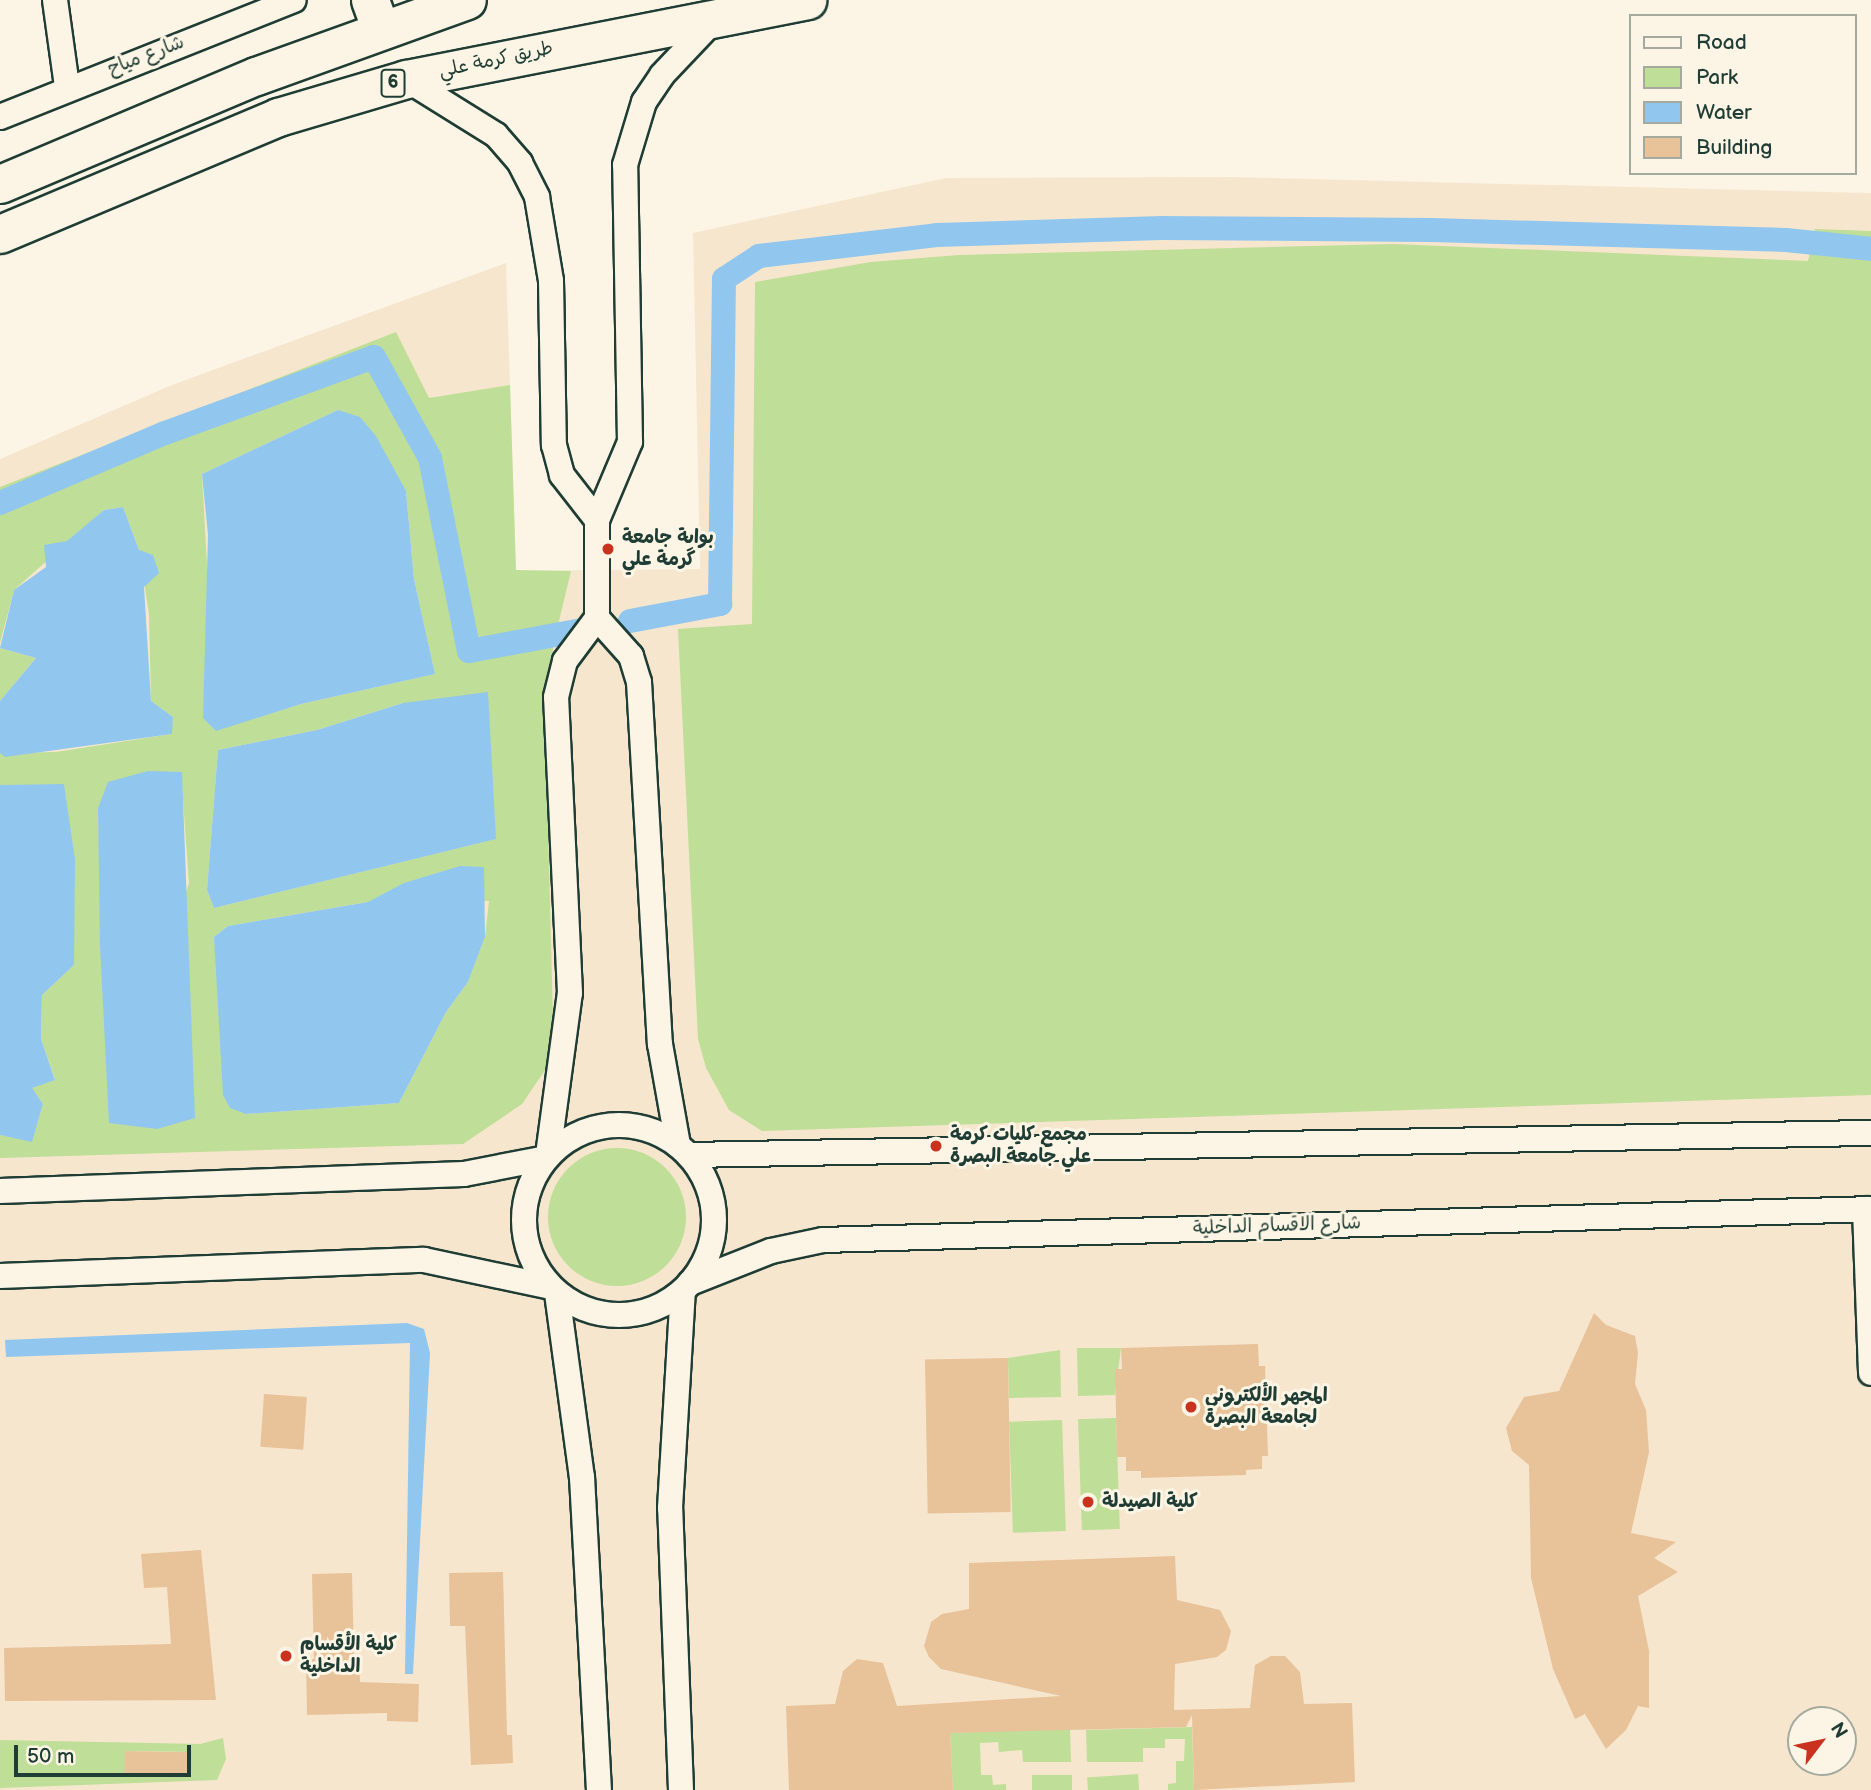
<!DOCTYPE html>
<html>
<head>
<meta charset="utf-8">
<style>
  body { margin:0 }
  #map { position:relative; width:1871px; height:1790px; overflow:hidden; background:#fcf5e5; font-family:"Balsamiq Sans","Playpen Sans Arabic",sans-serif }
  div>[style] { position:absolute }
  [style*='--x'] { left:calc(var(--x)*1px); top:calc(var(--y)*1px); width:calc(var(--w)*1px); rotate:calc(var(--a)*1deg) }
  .built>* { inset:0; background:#f6e6ce }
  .green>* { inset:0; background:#bfde97; transform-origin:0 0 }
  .round { border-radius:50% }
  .water>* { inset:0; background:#91c7ef }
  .canal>* { height:24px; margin:-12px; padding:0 12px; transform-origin:12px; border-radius:12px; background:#91c7ef }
  .building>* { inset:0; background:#e8c299; transform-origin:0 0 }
  .roads { filter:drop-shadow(2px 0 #1f3d34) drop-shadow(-2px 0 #1f3d34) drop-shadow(0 2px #1f3d34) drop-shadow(0 -2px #1f3d34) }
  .minor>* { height:24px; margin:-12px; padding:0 12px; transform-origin:12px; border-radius:12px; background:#fcf5e5 }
  .minor>.ring { margin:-12px; padding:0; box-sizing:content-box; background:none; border:24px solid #fcf5e5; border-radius:50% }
  .highway>* { height:37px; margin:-18.5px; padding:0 18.5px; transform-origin:18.5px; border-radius:18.5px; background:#fcf5e5 }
  .dots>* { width:19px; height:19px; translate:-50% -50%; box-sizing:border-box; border:4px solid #fcf5e5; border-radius:50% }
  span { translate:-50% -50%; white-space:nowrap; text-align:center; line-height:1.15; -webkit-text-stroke:6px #fcf5e5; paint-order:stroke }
  .shield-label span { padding:2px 5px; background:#fcf5e5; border:2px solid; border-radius:5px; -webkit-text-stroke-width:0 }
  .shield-label { font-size:18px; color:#1f3d34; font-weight:700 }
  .street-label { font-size:19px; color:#1f3d34 }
  .poi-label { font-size:19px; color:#1f3d34; font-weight:700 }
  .left { translate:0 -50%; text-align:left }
  .legend { position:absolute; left:1629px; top:14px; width:228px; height:161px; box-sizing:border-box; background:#fcf5e5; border:2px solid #a4ab9e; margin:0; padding:9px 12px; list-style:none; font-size:21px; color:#1f3d34 }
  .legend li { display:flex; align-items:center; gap:14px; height:35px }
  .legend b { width:35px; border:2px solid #a4ab9e }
  .north { position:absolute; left:1787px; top:1706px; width:70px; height:70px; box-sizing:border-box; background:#fcf5e5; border:2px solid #a4ab9e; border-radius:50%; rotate:58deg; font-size:19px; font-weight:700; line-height:28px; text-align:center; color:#1f3d34 }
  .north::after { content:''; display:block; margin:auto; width:24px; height:32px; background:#c8321e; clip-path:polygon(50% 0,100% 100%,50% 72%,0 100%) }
  .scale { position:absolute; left:14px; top:1745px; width:177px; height:32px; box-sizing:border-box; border:4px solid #1f3d34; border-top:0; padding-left:9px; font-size:21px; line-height:24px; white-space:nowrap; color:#1f3d34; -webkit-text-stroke:5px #fcf5e5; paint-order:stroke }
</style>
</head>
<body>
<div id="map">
  <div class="built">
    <div style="clip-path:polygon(evenodd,1228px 177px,1871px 193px,1871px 1790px,0 1790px,0 459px,172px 385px,506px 263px,516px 571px,700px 569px,693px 233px,946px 178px,1228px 177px,1801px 1720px,1843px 1720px,1843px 1762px,1801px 1762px,1801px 1720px)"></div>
  </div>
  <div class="green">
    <div style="clip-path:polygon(1815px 229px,1871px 231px,1871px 1095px,762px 1131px,729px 1110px,706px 1068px,698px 1039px,678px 629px,752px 624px,755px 282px,871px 262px,959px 255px,1393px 244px,1808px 261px)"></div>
    <div style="clip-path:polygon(evenodd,396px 332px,429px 398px,510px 385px,516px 570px,571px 571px,553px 646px,547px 787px,554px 1057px,522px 1104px,463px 1144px,0 1158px,0 1135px,32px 1141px,43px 1104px,31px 1088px,55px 1079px,41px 1039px,42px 995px,74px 965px,64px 785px,0 785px,0 753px,56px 752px,171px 734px,173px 717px,151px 701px,149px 614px,139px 550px,123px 507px,104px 510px,14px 590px,0 643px,0 487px,396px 332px,338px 410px,406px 491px,414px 579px,435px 674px,301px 704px,216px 730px,202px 474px,338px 410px,396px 332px,403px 703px,495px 839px,214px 908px,207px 890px,218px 750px,317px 730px,403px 703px,396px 332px,181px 772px,189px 883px,110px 1123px,98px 808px,181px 772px,396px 332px,489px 901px,485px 937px,468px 982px,446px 1012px,399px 1103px,246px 1114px,220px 998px,214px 937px,228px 926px,368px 902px,489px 901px)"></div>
    <div style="clip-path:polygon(0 648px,36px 658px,0 701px)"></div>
    <div class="round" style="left:548px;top:1148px;width:138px;height:138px"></div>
    <div style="clip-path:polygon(1077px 1348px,1121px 1348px,1115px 1395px,1078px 1396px)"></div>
    <div style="clip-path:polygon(1060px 1350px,1061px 1397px,1009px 1398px,1008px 1358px)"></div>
    <div style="left:1116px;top:1418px;width:111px;height:38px;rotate:88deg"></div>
    <div style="left:1062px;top:1420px;width:111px;height:53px;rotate:88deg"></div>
    <div style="clip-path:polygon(1192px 1727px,1194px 1790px,1168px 1790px,1168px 1784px,1176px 1783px,1176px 1761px,1184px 1761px,1185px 1739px,1165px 1739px,1165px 1748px,1143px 1748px,1143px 1762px,1087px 1762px,1086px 1730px)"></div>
    <div style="clip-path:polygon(1070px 1728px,1071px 1762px,1023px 1762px,1022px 1750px,999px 1752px,998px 1742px,980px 1743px,981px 1775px,992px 1775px,993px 1785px,1006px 1784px,1006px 1790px,953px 1790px,950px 1733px)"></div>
    <div style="clip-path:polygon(evenodd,223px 1738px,226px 1759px,217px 1780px,0 1788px,0 1740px,200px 1744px,223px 1738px,126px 1751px,191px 1752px,192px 1775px,126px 1775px,126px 1751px)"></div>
    <div style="left:1138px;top:1774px;width:16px;height:51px;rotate:86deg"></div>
    <div style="left:1032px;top:1775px;width:40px;height:15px"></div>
  </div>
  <div class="water">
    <div style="clip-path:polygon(338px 410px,360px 417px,376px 436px,406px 491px,414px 579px,435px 674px,301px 704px,216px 731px,203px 718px,208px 535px,202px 474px)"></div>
    <div style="clip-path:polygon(123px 507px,139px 550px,153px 555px,159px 573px,144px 587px,151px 701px,173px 717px,172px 734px,5px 757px,0 753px,0 701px,36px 658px,0 648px,14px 590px,46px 567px,44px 545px,67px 541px,104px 510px)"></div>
    <div style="clip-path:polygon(488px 692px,496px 839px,214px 908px,207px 890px,218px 750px,317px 730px,403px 703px)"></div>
    <div style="clip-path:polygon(148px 771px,182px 772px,195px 1118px,157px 1129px,109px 1123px,100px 945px,98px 808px,108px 782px)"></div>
    <div style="clip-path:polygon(64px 784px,75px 860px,74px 965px,42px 995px,41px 1039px,55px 1080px,32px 1088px,43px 1104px,32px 1142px,0 1135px,0 785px)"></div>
    <div style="clip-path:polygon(460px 866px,484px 867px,485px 937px,468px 982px,446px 1012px,399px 1103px,246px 1114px,230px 1108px,223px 1095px,214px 937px,228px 926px,368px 902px,404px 883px)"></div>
    <div style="clip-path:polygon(407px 1323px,424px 1329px,430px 1353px,413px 1674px,405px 1674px,410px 1343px,6px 1357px,5px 1340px)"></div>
  </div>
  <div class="canal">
    <div style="--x:0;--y:503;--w:179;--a:-23"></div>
    <div style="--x:165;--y:433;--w:222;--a:-20"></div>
    <div style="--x:374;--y:357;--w:115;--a:61"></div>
    <div style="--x:430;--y:458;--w:197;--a:78.6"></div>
    <div style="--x:469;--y:651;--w:115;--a:-10.5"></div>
    <div style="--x:630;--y:621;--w:92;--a:-10.7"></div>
    <div style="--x:720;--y:604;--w:325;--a:-89.3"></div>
    <div style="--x:724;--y:279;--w:42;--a:-33.3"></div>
    <div style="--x:759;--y:256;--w:179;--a:-6.7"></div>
    <div style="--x:937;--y:235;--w:225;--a:-1.8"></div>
    <div style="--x:1162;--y:228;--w:269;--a:0.4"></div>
    <div style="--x:1431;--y:230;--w:355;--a:1.6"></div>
    <div style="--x:1786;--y:240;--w:85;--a:6"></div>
  </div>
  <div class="building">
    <div style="clip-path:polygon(1594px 1313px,1606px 1325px,1635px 1336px,1638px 1353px,1635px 1384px,1646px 1410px,1649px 1452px,1631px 1533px,1676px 1542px,1654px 1558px,1678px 1572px,1638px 1596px,1649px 1651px,1649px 1708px,1638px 1706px,1626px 1730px,1606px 1749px,1585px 1714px,1575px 1719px,1553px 1669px,1531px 1578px,1529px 1465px,1512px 1451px,1506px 1428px,1524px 1397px,1559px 1391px)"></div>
    <div style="clip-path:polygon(1258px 1344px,1259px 1366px,1265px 1366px,1268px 1456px,1262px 1456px,1262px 1469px,1246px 1470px,1246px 1475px,1141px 1478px,1141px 1471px,1126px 1471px,1126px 1457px,1117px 1457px,1115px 1369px,1122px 1369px,1121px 1348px)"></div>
    <div style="left:1008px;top:1358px;width:154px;height:83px;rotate:89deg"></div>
    <div style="left:264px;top:1394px;width:43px;height:53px;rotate:4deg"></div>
    <div style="clip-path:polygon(201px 1550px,216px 1700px,5px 1701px,4px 1648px,171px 1644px,167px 1587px,144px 1588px,141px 1554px)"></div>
    <div style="clip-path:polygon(1175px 1556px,1177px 1600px,1220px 1610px,1231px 1631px,1226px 1650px,1217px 1657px,1175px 1664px,1174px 1710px,1250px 1708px,1255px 1665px,1271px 1656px,1285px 1656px,1300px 1672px,1304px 1704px,1352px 1703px,1355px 1782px,1194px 1790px,1192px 1715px,1186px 1727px,950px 1733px,953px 1790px,789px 1790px,786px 1706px,835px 1704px,843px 1671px,857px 1659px,883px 1663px,897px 1706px,1061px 1696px,941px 1669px,929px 1657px,924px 1646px,931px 1622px,942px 1614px,969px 1609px,969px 1563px)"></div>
    <div style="clip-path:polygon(503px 1572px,507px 1735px,512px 1735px,513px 1763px,471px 1765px,465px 1626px,450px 1626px,449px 1573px)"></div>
    <div style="clip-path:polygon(352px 1573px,354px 1658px,359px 1658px,360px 1682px,419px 1684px,418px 1722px,387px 1721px,387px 1713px,307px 1715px,306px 1659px,314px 1659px,312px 1574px)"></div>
    <div style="left:125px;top:1751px;width:67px;height:24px;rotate:1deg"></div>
  </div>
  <div class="roads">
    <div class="minor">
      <div style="--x:55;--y:0;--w:88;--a:82.1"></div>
      <div style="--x:406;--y:79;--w:106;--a:31.9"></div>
      <div style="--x:496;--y:135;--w:37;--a:49"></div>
      <div style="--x:520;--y:163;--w:38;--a:63"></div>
      <div style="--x:537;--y:197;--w:85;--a:80.5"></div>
      <div style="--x:551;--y:281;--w:164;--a:89"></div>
      <div style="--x:554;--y:445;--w:31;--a:75"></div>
      <div style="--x:562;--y:475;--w:57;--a:52.1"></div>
      <div style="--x:0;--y:117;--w:316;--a:-21.7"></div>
      <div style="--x:597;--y:618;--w:51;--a:48.2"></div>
      <div style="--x:631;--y:656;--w:27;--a:73"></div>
      <div style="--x:639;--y:682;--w:363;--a:86.7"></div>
      <div style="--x:660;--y:1044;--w:103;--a:79.9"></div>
      <div class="ring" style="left:524px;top:1125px;width:166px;height:166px"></div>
      <div style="--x:548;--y:1155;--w:163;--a:-82.3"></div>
      <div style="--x:570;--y:993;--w:296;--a:-92.7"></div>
      <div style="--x:556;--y:697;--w:37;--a:-76"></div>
      <div style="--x:565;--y:661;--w:54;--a:-53.3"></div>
      <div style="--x:597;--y:618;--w:98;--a:-90"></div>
      <div style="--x:597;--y:520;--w:85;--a:-67.1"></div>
      <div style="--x:630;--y:442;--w:277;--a:-91"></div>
      <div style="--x:625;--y:165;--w:66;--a:-73.2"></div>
      <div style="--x:644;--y:102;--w:32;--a:-56"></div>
      <div style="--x:662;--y:75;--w:80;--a:-46.5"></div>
      <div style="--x:689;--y:1155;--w:1182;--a:-1.07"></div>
      <div style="--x:0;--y:1191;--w:464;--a:-2.1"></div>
      <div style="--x:464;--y:1174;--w:84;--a:-11"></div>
      <div style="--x:1865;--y:1209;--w:164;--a:87.9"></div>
      <div style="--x:0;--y:1276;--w:424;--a:-2.2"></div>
      <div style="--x:424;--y:1260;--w:130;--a:12"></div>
      <div style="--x:690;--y:1283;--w:87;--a:-21.6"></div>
      <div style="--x:771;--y:1251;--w:53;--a:-11.9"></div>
      <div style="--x:823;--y:1240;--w:1048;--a:-1.69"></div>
      <div style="--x:557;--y:1293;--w:186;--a:82.3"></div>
      <div style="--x:582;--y:1477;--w:313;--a:86.9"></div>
      <div style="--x:681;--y:1790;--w:282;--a:-92.2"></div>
      <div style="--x:670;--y:1508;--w:217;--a:-86.6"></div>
    </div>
    <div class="highway">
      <div style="--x:370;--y:0;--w:32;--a:70"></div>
      <div style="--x:0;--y:184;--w:278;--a:-22.9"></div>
      <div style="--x:256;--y:76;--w:224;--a:-19.8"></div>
      <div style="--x:0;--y:234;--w:302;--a:-22.8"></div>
      <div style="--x:278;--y:117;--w:134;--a:-16.5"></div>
      <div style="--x:406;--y:79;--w:409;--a:-11.1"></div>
    </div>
  </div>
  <div class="dots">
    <div style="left:608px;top:549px;background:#c8321e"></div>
    <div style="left:936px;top:1146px;background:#c8321e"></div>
    <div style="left:1191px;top:1407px;background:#c8321e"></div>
    <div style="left:1088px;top:1502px;background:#c8321e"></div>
    <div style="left:286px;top:1656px;background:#c8321e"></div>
  </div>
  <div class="shield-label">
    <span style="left:393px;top:83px">6</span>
  </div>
  <div class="street-label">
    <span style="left:146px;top:56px;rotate:-21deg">شارع مياح</span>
    <span style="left:496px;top:60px;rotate:-12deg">طريق كرمة علي</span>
    <span style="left:1277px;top:1226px;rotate:-2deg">شارع الاقسام الداخلية</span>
  </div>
  <div class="poi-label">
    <span class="left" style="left:622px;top:549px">بوابة جامعة<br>گرمة علي</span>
    <span class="left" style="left:950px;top:1146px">مجمع كليات كرمة<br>علي جامعة البصرة</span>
    <span class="left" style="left:1205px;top:1407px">المجهر الألكتروني<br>لجامعة البصرة</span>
    <span class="left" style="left:1102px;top:1502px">كلية الصيدلة</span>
    <span class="left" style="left:300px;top:1656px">كلية الأقسام<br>الداخلية</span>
  </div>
  <ul class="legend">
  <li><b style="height:9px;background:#fcf5e5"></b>Road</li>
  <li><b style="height:19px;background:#bfde97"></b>Park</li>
  <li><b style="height:19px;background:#91c7ef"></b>Water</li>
  <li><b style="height:19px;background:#e8c299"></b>Building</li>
  </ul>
  <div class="north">N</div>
  <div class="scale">50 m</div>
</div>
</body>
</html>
